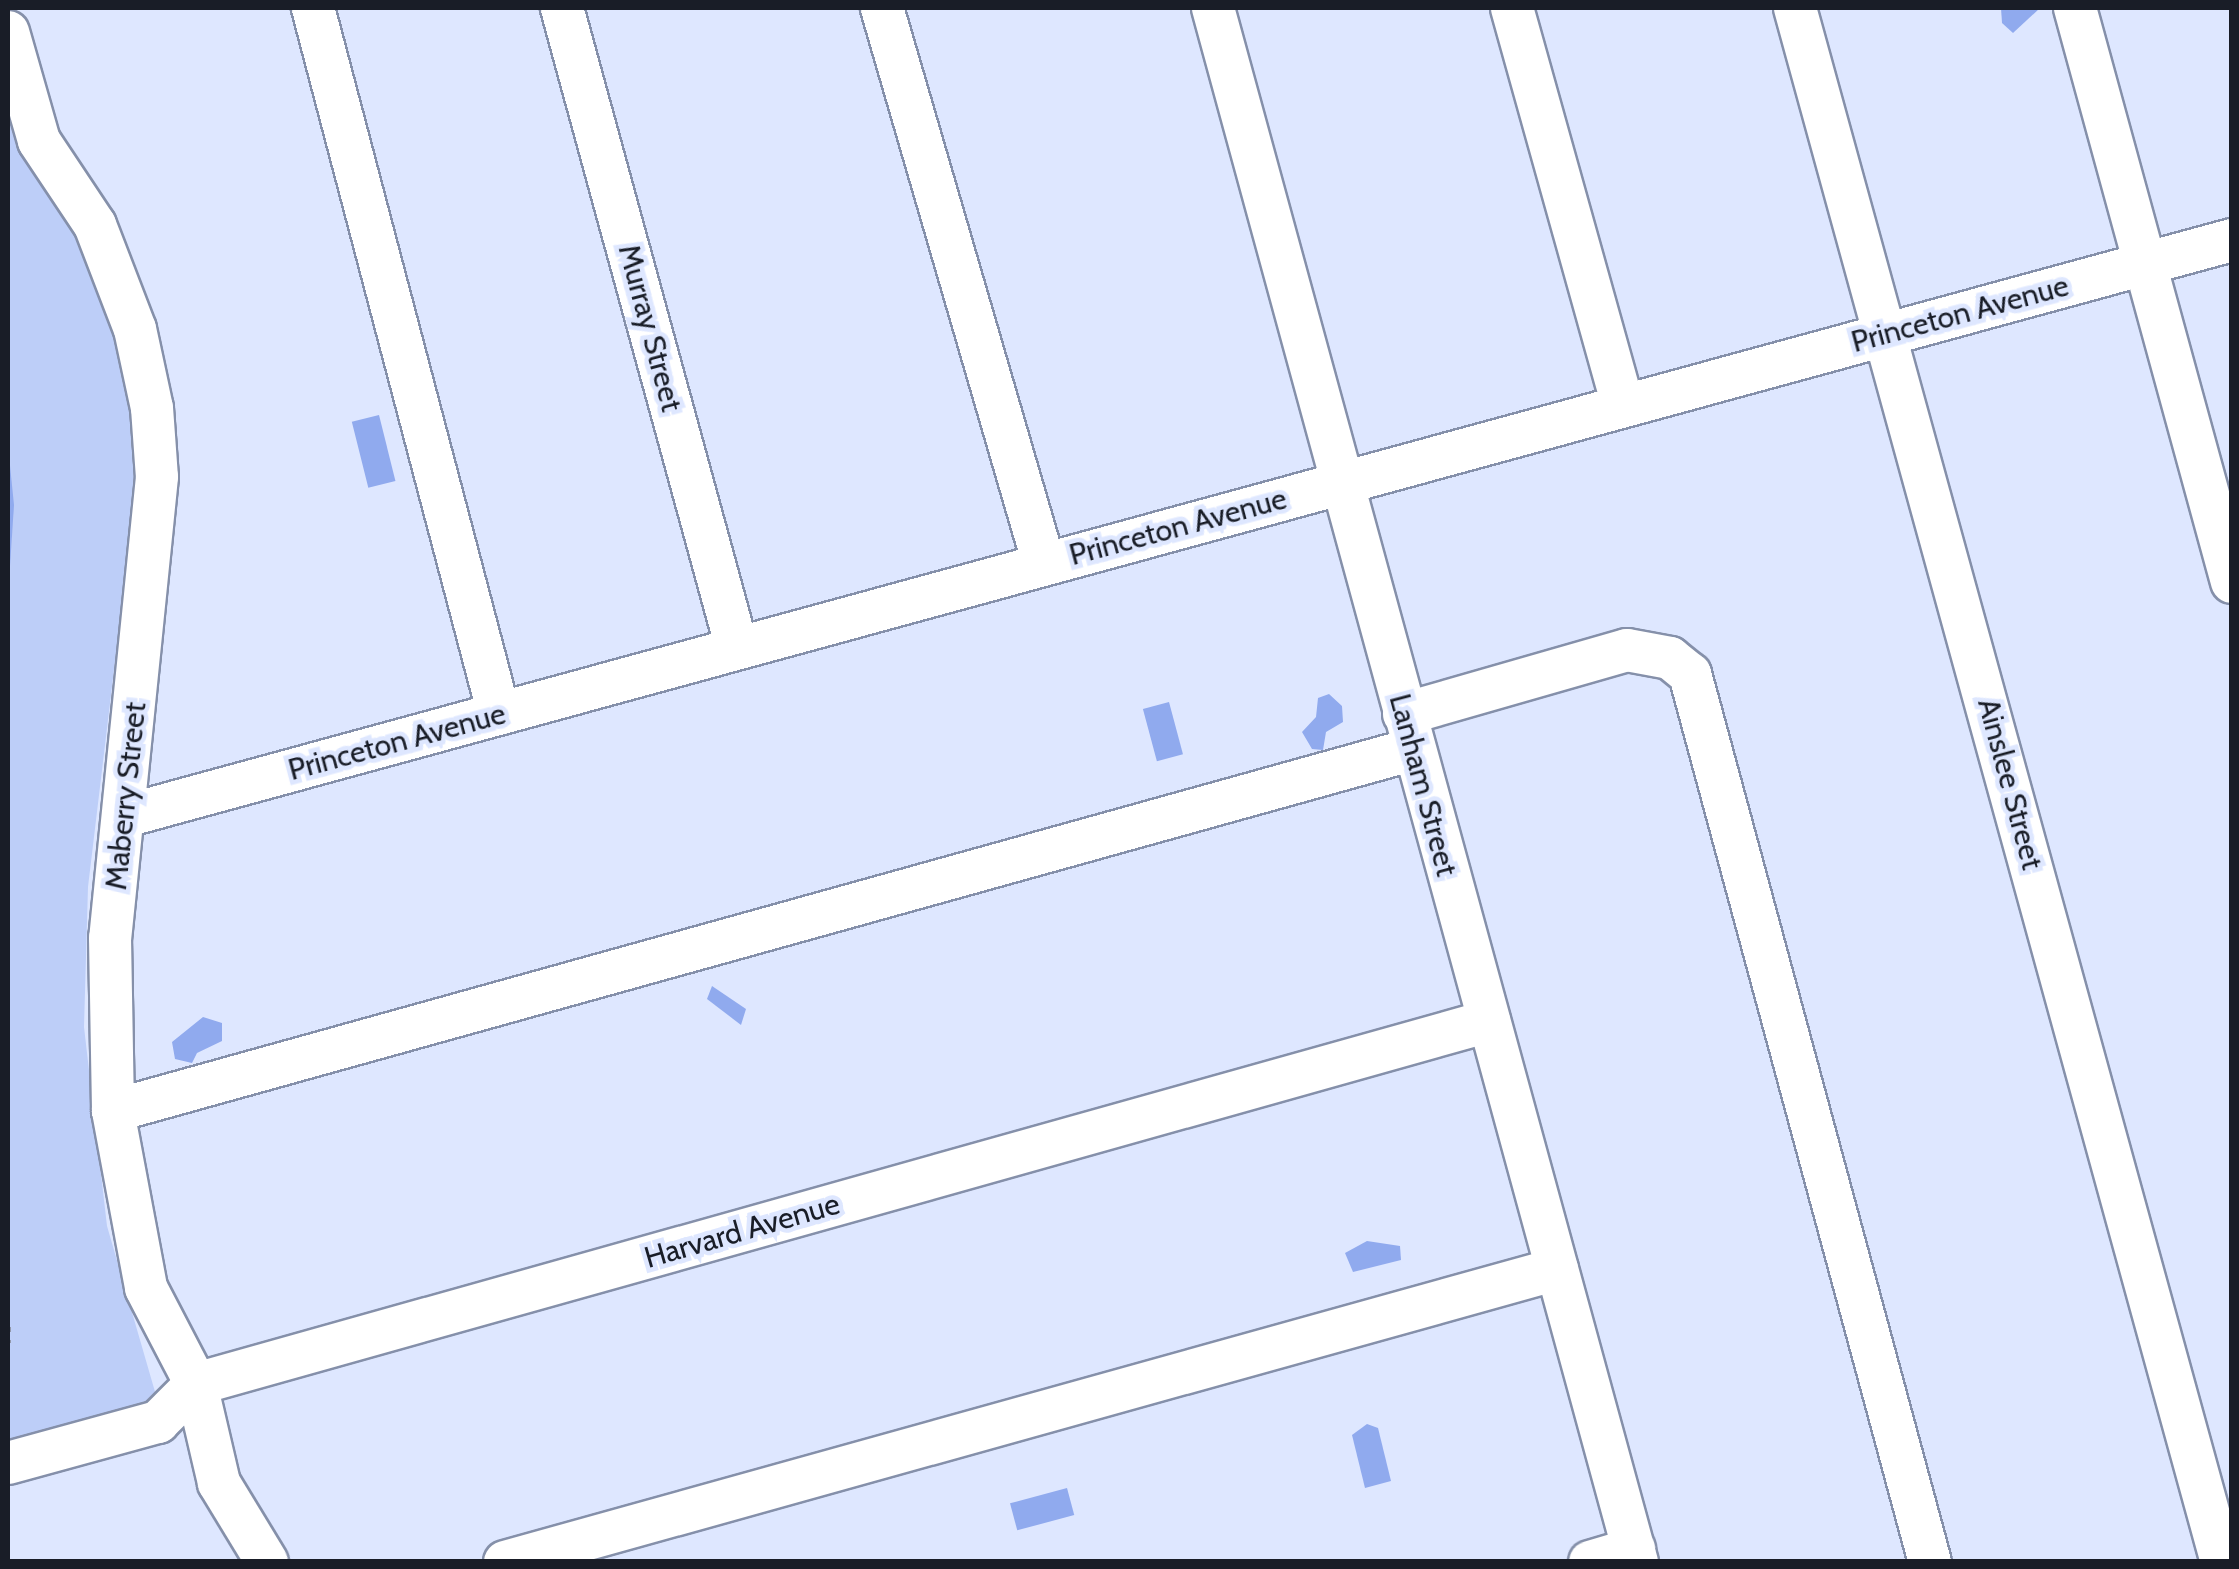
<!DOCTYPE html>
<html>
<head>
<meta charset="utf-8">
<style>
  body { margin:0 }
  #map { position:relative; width:2239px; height:1569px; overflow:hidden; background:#dee7ff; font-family:Cabin,sans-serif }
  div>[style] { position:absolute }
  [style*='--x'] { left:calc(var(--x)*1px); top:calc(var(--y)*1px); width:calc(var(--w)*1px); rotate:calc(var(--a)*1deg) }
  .green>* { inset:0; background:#bdcef8 }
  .water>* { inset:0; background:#90aaee; transform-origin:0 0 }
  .path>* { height:6px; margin-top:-3px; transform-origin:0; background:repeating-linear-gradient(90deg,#9299ab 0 5px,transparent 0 13px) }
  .roads { filter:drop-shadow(2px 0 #8590aa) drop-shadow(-2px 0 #8590aa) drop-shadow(0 2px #8590aa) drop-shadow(0 -2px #8590aa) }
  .minor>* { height:42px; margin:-21px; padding:0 21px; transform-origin:21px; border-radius:21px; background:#fff }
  span { translate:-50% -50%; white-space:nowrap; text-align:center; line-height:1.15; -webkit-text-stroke:9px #dee7ff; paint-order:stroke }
  .street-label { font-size:30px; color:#191d27 }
  .frame { position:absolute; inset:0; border:10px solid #191d27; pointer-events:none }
</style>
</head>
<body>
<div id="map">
  <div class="green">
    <div style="clip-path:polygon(8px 92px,83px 242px,133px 395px,139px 461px,88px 887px,84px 1027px,107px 1226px,160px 1409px,8px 1451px)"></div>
  </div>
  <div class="water">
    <div style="clip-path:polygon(2001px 8px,2040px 8px,2013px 33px,2002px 23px)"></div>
    <div style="left:379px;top:415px;width:68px;height:28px;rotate:76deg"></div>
    <div style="clip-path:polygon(8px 446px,14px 505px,8px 597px)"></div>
    <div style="clip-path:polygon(1329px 694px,1342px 706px,1343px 722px,1326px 732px,1323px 750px,1312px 749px,1302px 732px,1316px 717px,1318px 698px)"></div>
    <div style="left:1169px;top:702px;width:54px;height:27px;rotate:75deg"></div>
    <div style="clip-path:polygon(712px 986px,746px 1009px,741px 1025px,707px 999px)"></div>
    <div style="clip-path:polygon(203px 1017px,222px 1023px,222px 1041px,197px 1053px,192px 1063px,175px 1059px,172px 1042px)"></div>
    <div style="clip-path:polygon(1367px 1241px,1400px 1246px,1401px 1260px,1353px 1272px,1345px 1253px)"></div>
    <div style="clip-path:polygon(1367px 1424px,1378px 1428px,1391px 1481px,1365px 1488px,1352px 1435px)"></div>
    <div style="left:1067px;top:1488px;width:28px;height:59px;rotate:75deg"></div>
  </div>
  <div class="path">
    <div style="--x:8;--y:1327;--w:16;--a:90"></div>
  </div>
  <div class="roads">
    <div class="minor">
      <div style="--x:313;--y:8;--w:730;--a:75.24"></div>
      <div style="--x:562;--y:8;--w:663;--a:74.71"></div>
      <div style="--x:882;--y:8;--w:579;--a:73.76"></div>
      <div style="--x:1213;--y:8;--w:1611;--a:74.74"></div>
      <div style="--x:1512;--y:8;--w:413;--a:74.4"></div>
      <div style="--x:1795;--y:8;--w:1612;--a:74.64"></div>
      <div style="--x:2075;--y:8;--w:595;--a:74.7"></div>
      <div style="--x:8;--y:32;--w:113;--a:74.1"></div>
      <div style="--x:39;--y:141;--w:101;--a:56.3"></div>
      <div style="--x:95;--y:225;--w:111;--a:69"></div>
      <div style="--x:135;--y:329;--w:81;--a:77.9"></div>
      <div style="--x:152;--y:408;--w:69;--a:85.9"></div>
      <div style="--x:157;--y:477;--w:463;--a:95.8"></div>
      <div style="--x:110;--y:938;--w:173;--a:89"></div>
      <div style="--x:113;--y:1111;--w:180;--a:79.4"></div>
      <div style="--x:146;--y:1288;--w:108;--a:62.5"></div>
      <div style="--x:196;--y:1384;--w:102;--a:76.9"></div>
      <div style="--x:219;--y:1483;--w:92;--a:58.7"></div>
      <div style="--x:1404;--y:714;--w:232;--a:-16"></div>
      <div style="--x:1627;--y:650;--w:44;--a:10.5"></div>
      <div style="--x:1670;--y:658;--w:26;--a:39"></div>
      <div style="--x:1690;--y:674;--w:920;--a:74.88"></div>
      <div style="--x:125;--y:816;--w:2184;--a:-15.29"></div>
      <div style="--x:113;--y:1111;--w:1350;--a:-15.55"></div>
      <div style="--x:8;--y:1463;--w:156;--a:-15.3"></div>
      <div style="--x:158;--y:1422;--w:54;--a:-45"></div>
      <div style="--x:196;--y:1384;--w:1343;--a:-15.68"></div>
      <div style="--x:505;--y:1562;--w:1092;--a:-15.56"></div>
      <div style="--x:1590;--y:1562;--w:46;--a:-16.5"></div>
    </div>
  </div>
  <div class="street-label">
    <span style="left:1960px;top:314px;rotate:-15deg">Princeton Avenue</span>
    <span style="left:650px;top:328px;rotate:75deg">Murray Street</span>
    <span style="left:1178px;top:527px;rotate:-15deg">Princeton Avenue</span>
    <span style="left:397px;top:742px;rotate:-15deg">Princeton Avenue</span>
    <span style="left:2010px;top:784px;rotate:75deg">Ainslee Street</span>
    <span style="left:1423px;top:785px;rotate:75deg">Lanham Street</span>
    <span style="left:126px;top:796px;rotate:-84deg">Maberry Street</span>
    <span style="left:742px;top:1231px;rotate:-16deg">Harvard Avenue</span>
  </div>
  <div class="frame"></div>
</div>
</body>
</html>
